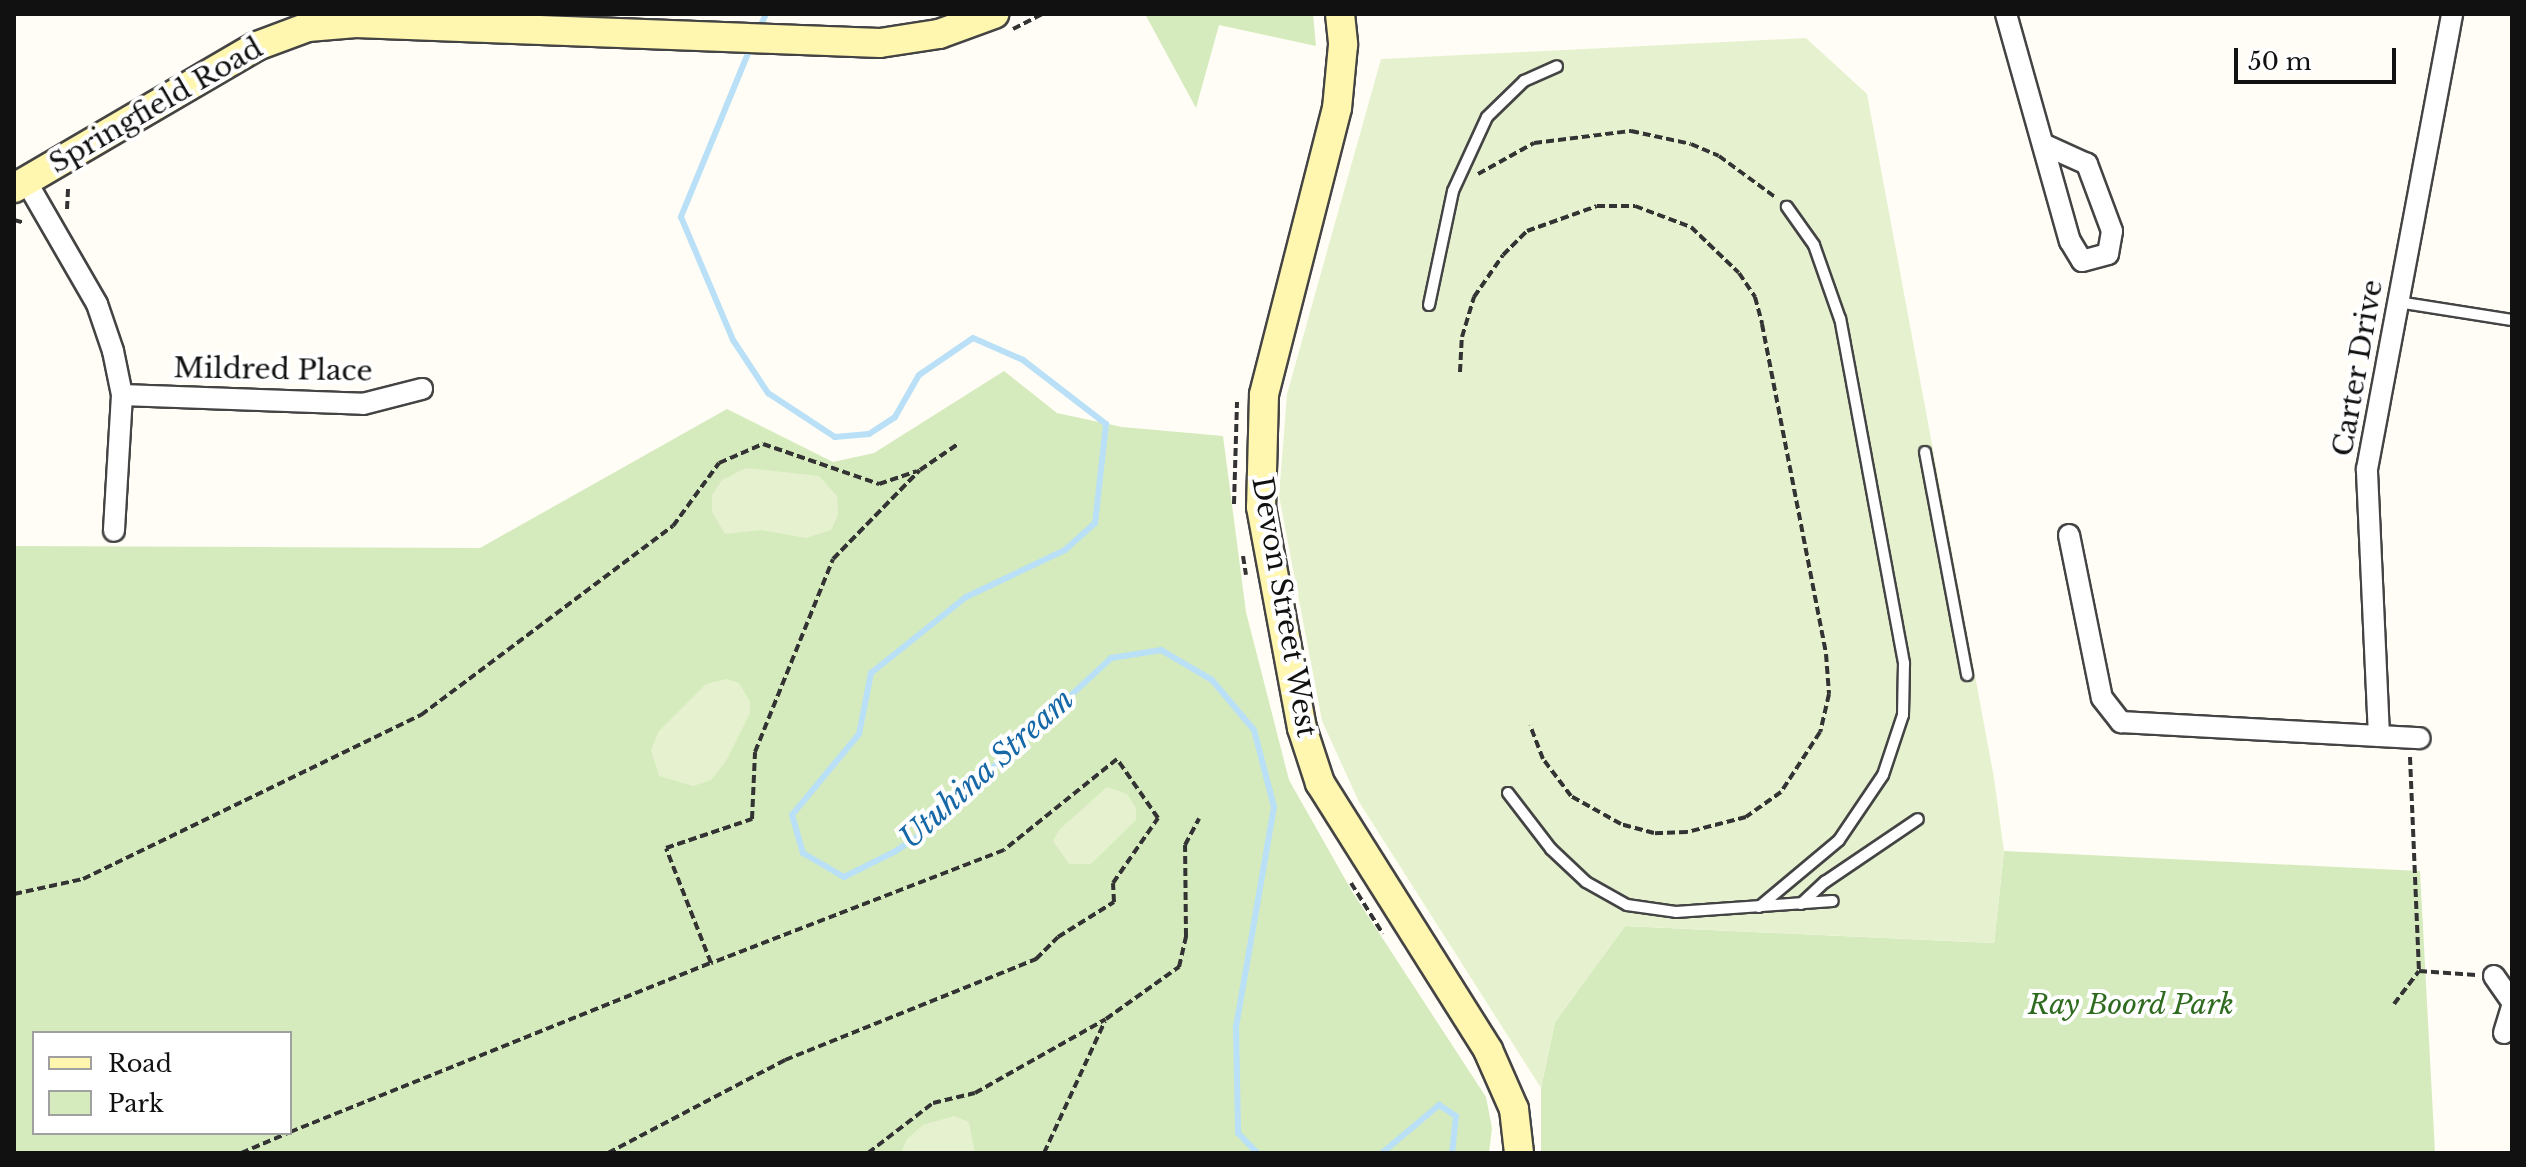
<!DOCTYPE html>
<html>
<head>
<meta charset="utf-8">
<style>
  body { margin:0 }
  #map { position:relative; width:2526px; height:1167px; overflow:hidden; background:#fffdf5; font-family:"Libre Baskerville",serif }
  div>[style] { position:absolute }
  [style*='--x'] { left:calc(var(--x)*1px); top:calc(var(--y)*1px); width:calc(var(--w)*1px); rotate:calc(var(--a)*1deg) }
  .green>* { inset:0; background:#d5ebbd }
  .pitch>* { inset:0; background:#e6f2cf }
  .stream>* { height:6px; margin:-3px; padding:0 3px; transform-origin:3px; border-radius:3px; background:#b9e0f7 }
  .path>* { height:4px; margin-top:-2px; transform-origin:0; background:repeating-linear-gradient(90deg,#333 0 8px,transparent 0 12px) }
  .roads { filter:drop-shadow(2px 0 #444) drop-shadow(-2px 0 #444) drop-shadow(0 2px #444) drop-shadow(0 -2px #444) }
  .lane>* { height:10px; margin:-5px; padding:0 5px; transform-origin:5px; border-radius:5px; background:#fff }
  .street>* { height:20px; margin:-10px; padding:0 10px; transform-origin:10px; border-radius:10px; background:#fff }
  .secondary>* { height:28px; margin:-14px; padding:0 14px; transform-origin:14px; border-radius:14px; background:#fff6b0 }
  span { translate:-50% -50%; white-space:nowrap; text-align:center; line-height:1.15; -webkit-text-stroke:8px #fff; paint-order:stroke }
  .street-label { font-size:28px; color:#111 }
  .park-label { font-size:28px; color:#2f6b1f; font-style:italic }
  .water-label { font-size:30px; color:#1768a6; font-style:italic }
  .frame { position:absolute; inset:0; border:16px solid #111; pointer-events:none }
  .legend { position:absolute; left:32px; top:1031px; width:260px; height:104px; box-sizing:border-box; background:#fff; border:2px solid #a0a0a0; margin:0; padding:10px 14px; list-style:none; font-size:24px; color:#111 }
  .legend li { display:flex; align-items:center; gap:16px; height:40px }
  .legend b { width:40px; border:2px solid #a0a0a0 }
  .scale { position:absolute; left:2234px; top:48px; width:162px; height:36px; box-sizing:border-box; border:4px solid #111; border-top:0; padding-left:10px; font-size:24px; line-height:28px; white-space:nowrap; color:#111; -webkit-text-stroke:6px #fff; paint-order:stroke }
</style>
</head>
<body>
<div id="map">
  <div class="green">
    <div style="clip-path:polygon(1145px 14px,1313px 14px,1316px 46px,1219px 25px,1196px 108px)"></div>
    <div style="clip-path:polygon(evenodd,1004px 371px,1057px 413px,1122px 427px,1223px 436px,1246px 612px,1289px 780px,1353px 893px,1486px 1097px,1492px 1128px,1489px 1153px,14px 1153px,14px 546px,480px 548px,727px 409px,833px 462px,874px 453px,1004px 371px,34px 1033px,290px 1033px,290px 1133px,34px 1133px,34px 1033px)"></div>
    <div style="clip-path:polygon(2004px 851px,2420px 871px,2435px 1153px,1541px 1153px,1541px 1088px,1555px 1022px,1625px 926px,1994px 943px)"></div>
  </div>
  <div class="pitch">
    <div style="clip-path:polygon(1806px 38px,1867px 94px,1994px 778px,2004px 851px,1994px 943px,1625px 926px,1555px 1022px,1541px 1088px,1359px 802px,1322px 721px,1279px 496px,1287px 394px,1381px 59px)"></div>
    <div style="clip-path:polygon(746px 468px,819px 476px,837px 496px,838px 515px,831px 530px,806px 538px,761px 530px,725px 534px,712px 512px,712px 495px,722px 480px)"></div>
    <div style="clip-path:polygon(726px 679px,739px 683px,750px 702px,750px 713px,726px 761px,711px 780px,693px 786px,659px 776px,651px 750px,659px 731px,706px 684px)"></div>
    <div style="clip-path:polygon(1107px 787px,1127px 794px,1136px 808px,1136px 820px,1091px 864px,1069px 864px,1053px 841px,1059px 830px)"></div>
    <div style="clip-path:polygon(954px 1116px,969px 1122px,975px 1153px,901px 1153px,907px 1139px,923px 1125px)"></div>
  </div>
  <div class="stream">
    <div style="--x:759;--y:29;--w:17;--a:-65"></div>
    <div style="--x:751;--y:46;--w:185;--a:112.3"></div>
    <div style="--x:681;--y:217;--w:134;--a:67.1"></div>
    <div style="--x:733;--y:340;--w:64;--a:56.6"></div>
    <div style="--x:768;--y:393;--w:80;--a:33.3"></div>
    <div style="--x:835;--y:437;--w:34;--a:-5"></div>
    <div style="--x:869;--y:434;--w:31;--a:-33"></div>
    <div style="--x:895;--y:417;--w:48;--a:-60.3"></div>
    <div style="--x:919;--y:375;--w:65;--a:-34.4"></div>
    <div style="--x:973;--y:338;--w:55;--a:23.7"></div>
    <div style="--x:1023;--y:360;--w:105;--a:37.6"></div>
    <div style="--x:1106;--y:424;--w:100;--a:96.3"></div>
    <div style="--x:1095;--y:523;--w:40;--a:138"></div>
    <div style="--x:1065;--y:550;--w:110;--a:154.6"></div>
    <div style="--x:966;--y:597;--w:122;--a:141.3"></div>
    <div style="--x:871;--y:673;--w:62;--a:101.1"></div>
    <div style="--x:859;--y:734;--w:105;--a:129.6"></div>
    <div style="--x:792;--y:815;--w:40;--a:74"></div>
    <div style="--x:803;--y:853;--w:48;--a:30.3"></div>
    <div style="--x:844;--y:877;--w:56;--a:-26.6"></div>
    <div style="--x:894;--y:852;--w:31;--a:-33"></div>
    <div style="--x:920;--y:835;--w:260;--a:-42.8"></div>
    <div style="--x:1111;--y:658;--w:51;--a:-9.1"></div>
    <div style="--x:1161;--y:650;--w:59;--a:30.5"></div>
    <div style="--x:1212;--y:680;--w:65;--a:50"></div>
    <div style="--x:1254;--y:730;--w:80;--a:75.4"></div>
    <div style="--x:1274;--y:807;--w:222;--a:99.8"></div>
    <div style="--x:1236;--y:1026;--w:107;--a:88.9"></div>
    <div style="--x:1238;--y:1133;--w:28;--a:46"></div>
    <div style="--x:1382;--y:1153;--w:75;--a:-40.1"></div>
    <div style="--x:1439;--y:1105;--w:20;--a:33"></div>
    <div style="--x:1456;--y:1116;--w:37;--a:96"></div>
  </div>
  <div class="path">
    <div style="--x:1013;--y:29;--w:34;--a:-27"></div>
    <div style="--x:1478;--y:174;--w:64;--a:-29"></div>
    <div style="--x:1534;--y:143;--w:98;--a:-7.1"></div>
    <div style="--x:1631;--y:131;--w:61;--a:12.2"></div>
    <div style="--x:1691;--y:144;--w:30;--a:23"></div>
    <div style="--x:1719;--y:156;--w:69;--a:36.2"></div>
    <div style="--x:67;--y:209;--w:22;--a:-87"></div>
    <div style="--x:14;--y:220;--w:11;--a:15"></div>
    <div style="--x:1460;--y:372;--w:35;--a:-87"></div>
    <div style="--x:1462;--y:337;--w:42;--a:-73.3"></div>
    <div style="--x:1474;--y:297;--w:51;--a:-55.4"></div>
    <div style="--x:1503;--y:255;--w:34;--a:-45"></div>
    <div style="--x:1527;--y:231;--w:74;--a:-19.7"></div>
    <div style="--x:1597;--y:206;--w:38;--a:0"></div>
    <div style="--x:1635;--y:206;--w:60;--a:20.6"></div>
    <div style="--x:1691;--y:227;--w:66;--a:43.8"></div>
    <div style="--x:1739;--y:273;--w:29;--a:56"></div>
    <div style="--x:1755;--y:297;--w:28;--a:75"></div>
    <div style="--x:1762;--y:324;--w:336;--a:79"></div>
    <div style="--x:1826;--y:654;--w:40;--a:85.7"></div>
    <div style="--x:1829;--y:694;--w:39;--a:103"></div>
    <div style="--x:1820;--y:732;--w:72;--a:123"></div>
    <div style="--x:1781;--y:792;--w:43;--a:144.5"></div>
    <div style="--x:1746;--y:817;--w:61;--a:165.7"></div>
    <div style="--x:1687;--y:832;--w:33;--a:178"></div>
    <div style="--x:1654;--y:833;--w:34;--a:-165"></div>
    <div style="--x:1621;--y:824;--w:57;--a:-150.8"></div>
    <div style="--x:1571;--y:796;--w:46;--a:-127.1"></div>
    <div style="--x:1543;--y:759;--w:36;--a:-111"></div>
    <div style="--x:1234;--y:504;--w:102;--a:-88.3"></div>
    <div style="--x:1243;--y:556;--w:19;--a:81"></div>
    <div style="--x:2410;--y:757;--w:214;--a:87.6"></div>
    <div style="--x:1351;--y:883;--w:60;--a:57.9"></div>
    <div style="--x:14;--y:894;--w:71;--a:-12.3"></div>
    <div style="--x:83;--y:879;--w:376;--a:-25.9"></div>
    <div style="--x:421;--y:715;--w:315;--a:-36.9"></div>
    <div style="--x:673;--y:526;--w:78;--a:-53.9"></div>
    <div style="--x:719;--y:463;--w:48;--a:-23.4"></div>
    <div style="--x:763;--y:444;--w:123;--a:19"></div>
    <div style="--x:879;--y:484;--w:40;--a:-18.9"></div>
    <div style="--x:2394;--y:1004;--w:41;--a:-52.9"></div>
    <div style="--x:2419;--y:971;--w:57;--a:4"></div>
    <div style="--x:290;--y:1132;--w:454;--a:-21.9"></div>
    <div style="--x:711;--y:963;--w:123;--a:-111.4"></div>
    <div style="--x:666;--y:848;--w:91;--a:-18.6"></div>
    <div style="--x:752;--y:819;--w:67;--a:-87.4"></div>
    <div style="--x:755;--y:752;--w:208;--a:-68"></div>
    <div style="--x:833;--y:559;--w:124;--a:-45.7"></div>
    <div style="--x:920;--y:470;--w:46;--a:-34.4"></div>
    <div style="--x:241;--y:1153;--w:51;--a:-23.1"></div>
    <div style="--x:608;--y:1153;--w:200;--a:-27.7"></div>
    <div style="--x:785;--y:1060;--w:271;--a:-21.9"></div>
    <div style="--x:1036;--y:959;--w:31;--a:-45"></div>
    <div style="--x:1058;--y:937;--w:66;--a:-32"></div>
    <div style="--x:1114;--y:902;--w:19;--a:-93"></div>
    <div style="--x:1113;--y:883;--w:79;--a:-55.3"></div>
    <div style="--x:1158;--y:818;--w:72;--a:-124.8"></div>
    <div style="--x:1117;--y:759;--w:145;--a:141.2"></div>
    <div style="--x:1004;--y:850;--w:314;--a:158.9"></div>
    <div style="--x:868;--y:1153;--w:82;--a:-37.6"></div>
    <div style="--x:933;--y:1103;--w:43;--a:-13.4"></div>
    <div style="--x:975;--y:1093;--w:150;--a:-29.5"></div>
    <div style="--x:1106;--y:1019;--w:90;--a:-35.5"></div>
    <div style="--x:1179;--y:967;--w:32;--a:-77"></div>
    <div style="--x:1186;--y:936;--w:91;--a:-90.6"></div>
    <div style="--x:1185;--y:845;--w:30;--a:-62"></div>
    <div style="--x:1044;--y:1153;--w:145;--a:-65.2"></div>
  </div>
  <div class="roads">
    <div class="lane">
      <div style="--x:2398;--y:302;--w:115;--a:9"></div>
      <div style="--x:1429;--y:305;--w:116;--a:-78.1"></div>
      <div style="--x:1453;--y:191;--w:81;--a:-65.3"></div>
      <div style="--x:1487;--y:117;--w:52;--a:-44.2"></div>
      <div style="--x:1524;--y:81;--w:36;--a:-24"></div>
      <div style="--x:1925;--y:452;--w:227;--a:79.3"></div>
      <div style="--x:1508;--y:793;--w:71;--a:52.5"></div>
      <div style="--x:1551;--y:849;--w:48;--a:43.3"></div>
      <div style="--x:1586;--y:882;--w:47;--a:29.3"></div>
      <div style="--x:1627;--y:905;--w:49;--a:8.1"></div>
      <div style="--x:1676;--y:912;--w:157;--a:-4"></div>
      <div style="--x:1801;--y:904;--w:33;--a:-43"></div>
      <div style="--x:1825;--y:882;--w:112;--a:-34.1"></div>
      <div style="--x:1759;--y:907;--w:104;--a:-39.9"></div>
      <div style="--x:1839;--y:840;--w:78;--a:-55.9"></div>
      <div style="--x:1883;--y:775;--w:63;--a:-71.6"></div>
      <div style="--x:1903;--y:715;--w:52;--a:-88.9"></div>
      <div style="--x:1904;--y:663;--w:350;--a:-100.5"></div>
      <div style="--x:1840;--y:319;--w:78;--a:-109.4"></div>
      <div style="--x:1814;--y:245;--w:47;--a:-125.4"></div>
    </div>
    <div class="street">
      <div style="--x:2006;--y:14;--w:236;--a:74.3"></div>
      <div style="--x:2070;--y:241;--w:23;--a:59"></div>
      <div style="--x:2082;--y:261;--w:27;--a:-15"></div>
      <div style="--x:2108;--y:254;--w:23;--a:-80"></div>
      <div style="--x:2112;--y:231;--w:72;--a:-110.5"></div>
      <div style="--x:2087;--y:164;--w:44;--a:-155.8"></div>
      <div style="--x:26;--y:181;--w:142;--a:60"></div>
      <div style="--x:97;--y:304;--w:50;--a:71.2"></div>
      <div style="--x:113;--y:351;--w:45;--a:78.4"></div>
      <div style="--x:122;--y:395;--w:136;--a:93.4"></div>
      <div style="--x:122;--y:395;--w:241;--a:2.1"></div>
      <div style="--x:363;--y:404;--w:61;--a:-14.3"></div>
      <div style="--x:2069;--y:535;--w:166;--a:78.6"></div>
      <div style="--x:2102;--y:698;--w:31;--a:52"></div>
      <div style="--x:2121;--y:722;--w:299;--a:3.1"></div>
      <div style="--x:2379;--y:736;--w:267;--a:-92.6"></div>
      <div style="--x:2367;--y:469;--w:463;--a:-79.4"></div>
      <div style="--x:2494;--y:976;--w:32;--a:55"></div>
      <div style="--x:2504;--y:1033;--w:28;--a:-73"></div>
    </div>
    <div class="secondary">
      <div style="--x:1340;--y:14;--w:31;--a:84"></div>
      <div style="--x:1343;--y:45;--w:63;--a:95.4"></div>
      <div style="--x:1337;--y:108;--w:296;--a:104.3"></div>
      <div style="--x:1264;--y:395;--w:112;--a:91.5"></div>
      <div style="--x:1261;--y:507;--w:225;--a:79.5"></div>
      <div style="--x:1302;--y:728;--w:58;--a:71.9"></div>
      <div style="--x:1320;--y:783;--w:315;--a:57.8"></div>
      <div style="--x:1488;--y:1050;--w:64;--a:66.2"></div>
      <div style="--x:1514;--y:1109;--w:44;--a:83.5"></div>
      <div style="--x:14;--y:188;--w:281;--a:-30.3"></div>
      <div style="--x:257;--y:46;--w:54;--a:-20.4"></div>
      <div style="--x:308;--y:27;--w:48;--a:-4.8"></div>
      <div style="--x:356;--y:23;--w:524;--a:2.19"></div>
      <div style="--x:880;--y:43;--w:60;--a:-8.7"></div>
      <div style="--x:939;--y:34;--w:59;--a:-20"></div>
    </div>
  </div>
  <div class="street-label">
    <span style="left:156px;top:106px;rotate:-30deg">Springfield Road</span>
    <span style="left:2358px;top:368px;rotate:-80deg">Carter Drive</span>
    <span style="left:273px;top:370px;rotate:1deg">Mildred Place</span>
    <span style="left:1284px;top:607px;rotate:80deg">Devon Street West</span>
  </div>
  <div class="park-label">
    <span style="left:2131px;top:1005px">Ray Boord Park</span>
  </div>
  <div class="water-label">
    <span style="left:987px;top:769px;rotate:-42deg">Utuhina Stream</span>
  </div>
  <div class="frame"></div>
  <ul class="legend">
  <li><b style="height:10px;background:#fff6b0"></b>Road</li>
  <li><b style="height:22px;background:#d5ebbd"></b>Park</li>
  </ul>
  <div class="scale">50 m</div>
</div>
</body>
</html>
